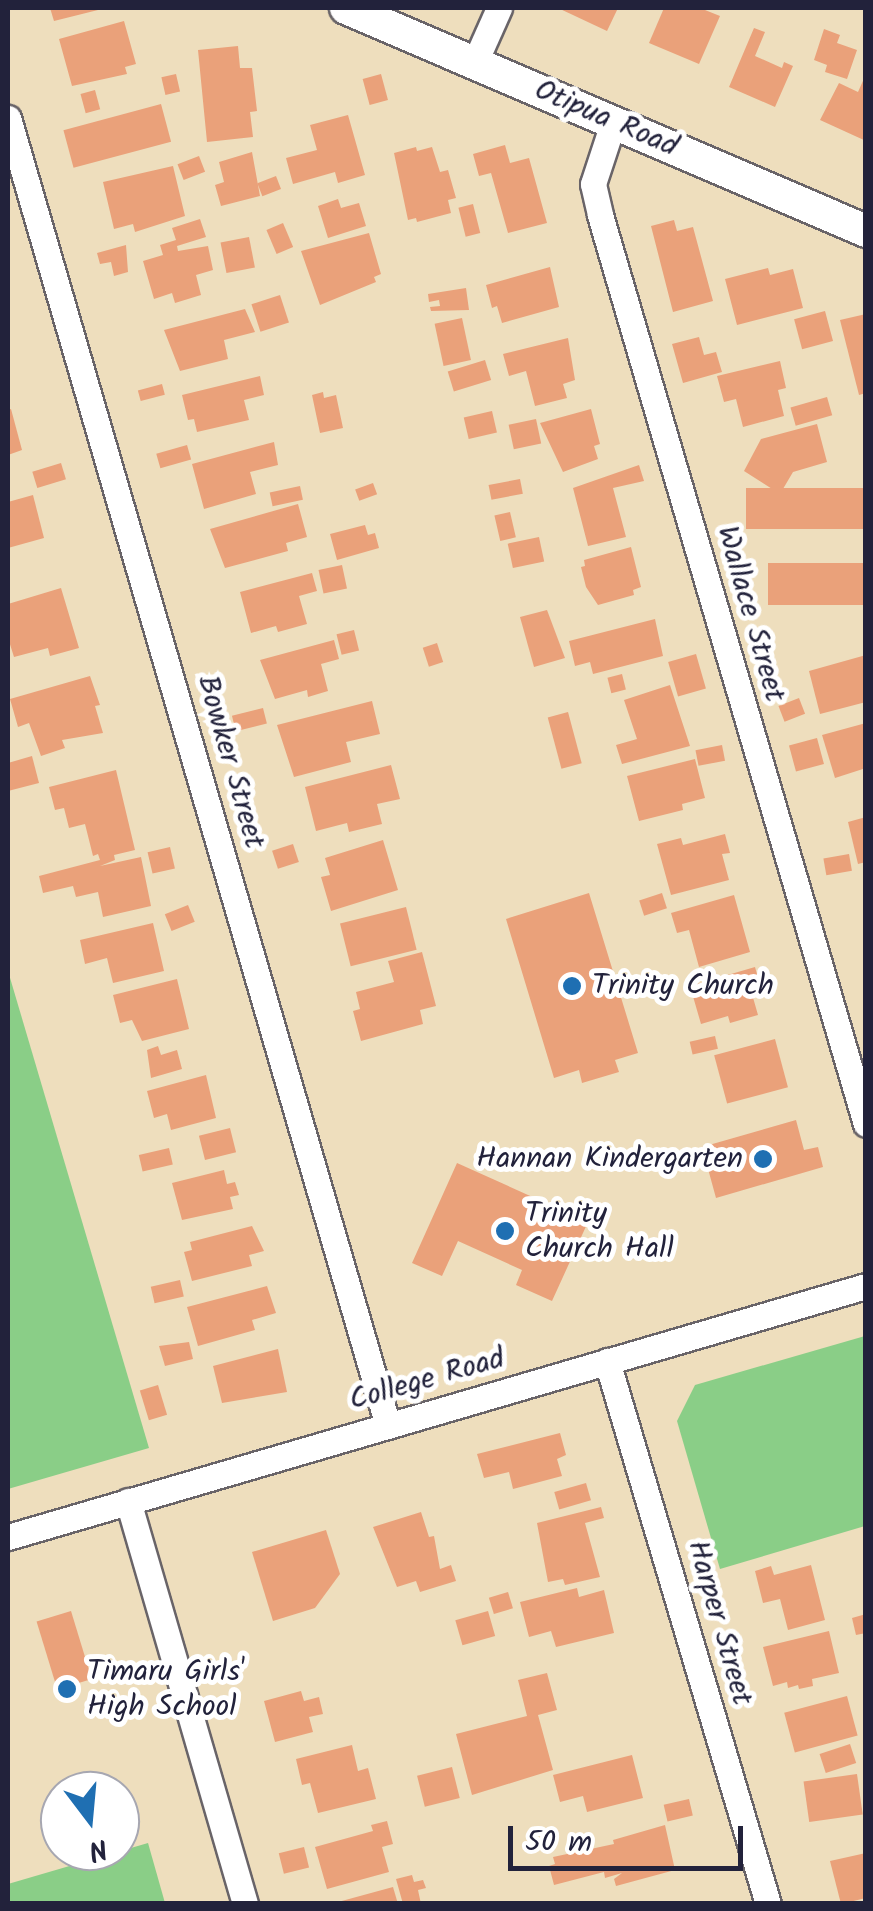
<!DOCTYPE html>
<html>
<head>
<meta charset="utf-8">
<style>
  body { margin:0 }
  #map { position:relative; width:873px; height:1911px; overflow:hidden; background:#eedebd; font-family:Kalam,sans-serif }
  div>[style] { position:absolute }
  [style*='--x'] { left:calc(var(--x)*1px); top:calc(var(--y)*1px); width:calc(var(--w)*1px); rotate:calc(var(--a)*1deg) }
  .green>* { inset:0; background:#8ace87 }
  .building>* { inset:0; background:#eaa17a; transform-origin:0 0 }
  .roads { filter:drop-shadow(2px 0 #696468) drop-shadow(-2px 0 #696468) drop-shadow(0 2px #696468) drop-shadow(0 -2px #696468) }
  .minor>* { height:25px; margin:-12.5px; padding:0 12.5px; transform-origin:12.5px; border-radius:12.5px; background:#fff }
  .tertiary>* { height:32px; margin:-16px; padding:0 16px; transform-origin:16px; border-radius:16px; background:#fff }
  .dots>* { width:28px; height:28px; translate:-50% -50%; box-sizing:border-box; border:5px solid #fff; border-radius:50% }
  span { translate:-50% -50%; white-space:nowrap; text-align:center; line-height:1.15; -webkit-text-stroke:10px #fff; paint-order:stroke }
  .street-label { font-size:30px; color:#22223b }
  .poi-label { font-size:30px; color:#22223b }
  .left { translate:0 -50%; text-align:left }
  .right { translate:-100% -50%; text-align:right }
  .frame { position:absolute; inset:0; border:10px solid #22223b; pointer-events:none }
  .north { position:absolute; left:40px; top:1771px; width:100px; height:100px; box-sizing:border-box; background:#fff; border:2px solid #a7a7b1; border-radius:50%; rotate:164deg; font-size:28px; font-weight:700; line-height:40px; text-align:center; color:#22223b }
  .north::after { content:''; display:block; margin:auto; width:35px; height:45px; background:#1f6fb2; clip-path:polygon(50% 0,100% 100%,50% 72%,0 100%) }
  .scale { position:absolute; left:508px; top:1826px; width:235px; height:45px; box-sizing:border-box; border:5px solid #22223b; border-top:0; padding-left:12px; font-size:30px; line-height:35px; white-space:nowrap; color:#22223b; -webkit-text-stroke:8px #fff; paint-order:stroke }
</style>
</head>
<body>
<div id="map">
  <div class="green">
    <div style="clip-path:polygon(8px 971px,149px 1448px,8px 1489px)"></div>
    <div style="clip-path:polygon(865px 1336px,865px 1526px,720px 1569px,677px 1421px,695px 1385px)"></div>
    <div style="clip-path:polygon(148px 1843px,165px 1903px,8px 1903px,8px 1884px)"></div>
  </div>
  <div class="building">
    <div style="clip-path:polygon(50px 8px,101px 8px,102px 9px,54px 21px)"></div>
    <div style="clip-path:polygon(558px 8px,618px 8px,607px 31px)"></div>
    <div style="clip-path:polygon(664px 8px,700px 8px,720px 16px,699px 64px,649px 43px)"></div>
    <div style="clip-path:polygon(124px 21px,136px 64px,125px 67px,127px 74px,72px 86px,59px 39px)"></div>
    <div style="clip-path:polygon(754px 28px,765px 32px,755px 56px,782px 68px,784px 62px,793px 66px,775px 107px,729px 87px)"></div>
    <div style="clip-path:polygon(824px 29px,840px 35px,837px 43px,857px 50px,847px 79px,825px 72px,827px 65px,814px 60px)"></div>
    <div style="clip-path:polygon(238px 46px,240px 68px,252px 68px,257px 111px,250px 112px,253px 137px,207px 142px,198px 50px)"></div>
    <div style="left:176px;top:74px;width:18px;height:15px;rotate:77deg"></div>
    <div style="left:381px;top:74px;width:27px;height:19px;rotate:75deg"></div>
    <div style="clip-path:polygon(866px 74px,866px 141px,820px 120px,839px 83px,858px 92px)"></div>
    <div style="left:95px;top:90px;width:20px;height:15px;rotate:75deg"></div>
    <div style="left:161px;top:104px;width:39px;height:101px;rotate:75deg"></div>
    <div style="clip-path:polygon(348px 115px,365px 175px,338px 183px,335px 172px,293px 184px,286px 158px,317px 150px,310px 125px)"></div>
    <div style="clip-path:polygon(505px 145px,510px 163px,529px 158px,547px 223px,508px 233px,491px 173px,479px 176px,473px 154px)"></div>
    <div style="clip-path:polygon(416px 147px,417px 151px,432px 147px,440px 172px,448px 170px,456px 198px,448px 200px,451px 213px,417px 222px,416px 218px,408px 220px,394px 153px)"></div>
    <div style="clip-path:polygon(252px 152px,260px 196px,221px 206px,215px 185px,224px 182px,219px 162px)"></div>
    <div style="left:199px;top:156px;width:17px;height:23px;rotate:69deg"></div>
    <div style="clip-path:polygon(173px 166px,185px 216px,135px 232px,133px 224px,114px 229px,103px 182px)"></div>
    <div style="left:276px;top:176px;width:14px;height:20px;rotate:69deg"></div>
    <div style="clip-path:polygon(338px 199px,341px 208px,359px 203px,366px 226px,328px 238px,318px 206px)"></div>
    <div style="left:473px;top:204px;width:30px;height:15px;rotate:76deg"></div>
    <div style="clip-path:polygon(200px 219px,206px 237px,177px 246px,178px 251px,208px 246px,213px 270px,196px 275px,201px 295px,175px 303px,172px 293px,154px 299px,143px 261px,163px 255px,160px 245px,176px 240px,172px 228px)"></div>
    <div style="clip-path:polygon(674px 220px,677px 231px,693px 227px,713px 301px,673px 312px,651px 226px)"></div>
    <div style="left:283px;top:223px;width:26px;height:18px;rotate:67deg"></div>
    <div style="clip-path:polygon(369px 233px,381px 274px,374px 277px,376px 282px,320px 305px,301px 251px)"></div>
    <div style="left:249px;top:237px;width:31px;height:29px;rotate:79deg"></div>
    <div style="clip-path:polygon(126px 245px,128px 272px,114px 276px,111px 262px,100px 264px,97px 253px)"></div>
    <div style="clip-path:polygon(550px 267px,559px 307px,502px 323px,497px 306px,492px 308px,486px 285px)"></div>
    <div style="clip-path:polygon(768px 268px,770px 275px,793px 269px,803px 308px,737px 325px,725px 279px)"></div>
    <div style="clip-path:polygon(466px 288px,469px 310px,431px 311px,430px 307px,440px 306px,439px 300px,429px 302px,428px 294px)"></div>
    <div style="left:280px;top:295px;width:29px;height:30px;rotate:72deg"></div>
    <div style="clip-path:polygon(245px 309px,255px 332px,224px 340px,228px 359px,180px 371px,164px 330px)"></div>
    <div style="left:825px;top:311px;width:31px;height:32px;rotate:75deg"></div>
    <div style="clip-path:polygon(866px 314px,866px 393px,859px 395px,840px 320px)"></div>
    <div style="left:462px;top:318px;width:43px;height:28px;rotate:78deg"></div>
    <div style="clip-path:polygon(699px 337px,704px 355px,716px 352px,722px 372px,683px 383px,672px 344px)"></div>
    <div style="clip-path:polygon(568px 338px,575px 380px,563px 384px,567px 398px,535px 406px,526px 371px,509px 376px,503px 354px)"></div>
    <div style="left:485px;top:360px;width:21px;height:39px;rotate:73deg"></div>
    <div style="clip-path:polygon(780px 361px,786px 388px,778px 390px,784px 416px,743px 427px,736px 399px,724px 402px,717px 376px)"></div>
    <div style="clip-path:polygon(260px 376px,264px 395px,244px 400px,249px 420px,197px 432px,194px 419px,188px 420px,182px 395px)"></div>
    <div style="left:162px;top:384px;width:11px;height:25px;rotate:75deg"></div>
    <div style="clip-path:polygon(323px 392px,324px 398px,336px 395px,343px 428px,320px 433px,312px 395px)"></div>
    <div style="left:827px;top:397px;width:19px;height:38px;rotate:74deg"></div>
    <div style="clip-path:polygon(11px 409px,22px 450px,8px 455px,8px 410px)"></div>
    <div style="clip-path:polygon(591px 409px,600px 444px,594px 446px,598px 459px,563px 472px,540px 423px)"></div>
    <div style="left:492px;top:411px;width:22px;height:29px;rotate:77deg"></div>
    <div style="left:536px;top:419px;width:25px;height:28px;rotate:78deg"></div>
    <div style="clip-path:polygon(817px 424px,827px 462px,793px 472px,780px 494px,744px 471px,761px 439px)"></div>
    <div style="clip-path:polygon(274px 442px,278px 465px,250px 472px,256px 494px,204px 509px,192px 464px)"></div>
    <div style="left:187px;top:445px;width:15px;height:32px;rotate:74deg"></div>
    <div style="left:61px;top:463px;width:17px;height:30px;rotate:73deg"></div>
    <div style="clip-path:polygon(639px 465px,644px 481px,613px 488px,626px 537px,588px 546px,573px 488px)"></div>
    <div style="left:520px;top:479px;width:15px;height:32px;rotate:79deg"></div>
    <div style="left:373px;top:483px;width:12px;height:19px;rotate:70deg"></div>
    <div style="left:300px;top:486px;width:14px;height:31px;rotate:78deg"></div>
    <div style="left:866px;top:488px;width:41px;height:120px;rotate:90deg"></div>
    <div style="clip-path:polygon(33px 495px,44px 538px,8px 548px,8px 502px)"></div>
    <div style="clip-path:polygon(298px 504px,307px 537px,286px 543px,288px 551px,225px 568px,210px 529px)"></div>
    <div style="left:510px;top:512px;width:26px;height:16px;rotate:77deg"></div>
    <div style="clip-path:polygon(365px 525px,368px 535px,375px 533px,379px 548px,337px 560px,330px 534px)"></div>
    <div style="left:539px;top:537px;width:25px;height:32px;rotate:78deg"></div>
    <div style="clip-path:polygon(631px 547px,641px 587px,633px 590px,634px 595px,598px 605px,586px 587px,581px 567px,585px 566px,584px 560px)"></div>
    <div style="left:866px;top:563px;width:42px;height:98px;rotate:90deg"></div>
    <div style="left:342px;top:565px;width:24px;height:24px;rotate:78deg"></div>
    <div style="clip-path:polygon(312px 573px,317px 591px,299px 596px,307px 624px,278px 632px,276px 626px,251px 633px,240px 592px)"></div>
    <div style="clip-path:polygon(61px 588px,79px 648px,50px 656px,48px 648px,14px 657px,8px 638px,8px 604px)"></div>
    <div style="clip-path:polygon(547px 610px,565px 658px,534px 667px,520px 617px)"></div>
    <div style="clip-path:polygon(655px 619px,663px 656px,593px 674px,590px 662px,575px 666px,569px 641px)"></div>
    <div style="left:354px;top:630px;width:21px;height:18px;rotate:76deg"></div>
    <div style="clip-path:polygon(334px 640px,339px 659px,321px 664px,328px 691px,308px 697px,307px 690px,275px 699px,260px 660px)"></div>
    <div style="left:437px;top:643px;width:20px;height:15px;rotate:72deg"></div>
    <div style="left:696px;top:654px;width:36px;height:29px;rotate:74deg"></div>
    <div style="clip-path:polygon(866px 655px,866px 702px,820px 714px,809px 671px)"></div>
    <div style="left:622px;top:674px;width:16px;height:15px;rotate:76deg"></div>
    <div style="clip-path:polygon(90px 676px,100px 705px,95px 706px,103px 733px,62px 740px,65px 748px,41px 756px,29px 723px,18px 727px,10px 699px)"></div>
    <div style="clip-path:polygon(670px 685px,690px 746px,622px 764px,616px 745px,637px 739px,624px 700px)"></div>
    <div style="left:799px;top:698px;width:17px;height:22px;rotate:69deg"></div>
    <div style="clip-path:polygon(372px 701px,380px 734px,346px 742px,351px 762px,294px 777px,277px 725px)"></div>
    <div style="left:263px;top:708px;width:16px;height:32px;rotate:76deg"></div>
    <div style="left:568px;top:712px;width:53px;height:21px;rotate:75deg"></div>
    <div style="clip-path:polygon(866px 723px,866px 768px,835px 778px,822px 735px)"></div>
    <div style="left:817px;top:738px;width:27px;height:29px;rotate:75deg"></div>
    <div style="left:722px;top:745px;width:16px;height:27px;rotate:79deg"></div>
    <div style="clip-path:polygon(32px 756px,39px 783px,8px 791px,8px 763px)"></div>
    <div style="clip-path:polygon(695px 759px,705px 798px,682px 804px,683px 810px,639px 821px,627px 776px)"></div>
    <div style="clip-path:polygon(391px 765px,400px 799px,377px 804px,382px 824px,349px 832px,347px 823px,316px 831px,305px 787px)"></div>
    <div style="clip-path:polygon(116px 770px,135px 850px,114px 855px,115px 860px,100px 866px,141px 857px,151px 906px,103px 917px,98px 892px,76px 897px,73px 886px,43px 893px,39px 876px,100px 860px,98px 854px,93px 856px,85px 824px,69px 828px,64px 808px,55px 810px,49px 787px)"></div>
    <div style="clip-path:polygon(866px 817px,866px 862px,858px 864px,848px 822px)"></div>
    <div style="clip-path:polygon(725px 834px,730px 853px,722px 854px,729px 880px,671px 895px,657px 844px,681px 838px,683px 845px)"></div>
    <div style="clip-path:polygon(383px 840px,398px 890px,331px 911px,321px 877px,330px 875px,325px 858px)"></div>
    <div style="left:293px;top:844px;width:19px;height:22px;rotate:72deg"></div>
    <div style="left:170px;top:847px;width:22px;height:23px;rotate:77deg"></div>
    <div style="left:849px;top:854px;width:17px;height:26px;rotate:80deg"></div>
    <div style="clip-path:polygon(589px 893px,638px 1053px,615px 1060px,619px 1072px,582px 1083px,579px 1070px,554px 1078px,506px 919px)"></div>
    <div style="left:662px;top:893px;width:16px;height:24px;rotate:72deg"></div>
    <div style="clip-path:polygon(734px 895px,750px 952px,699px 967px,689px 930px,677px 933px,671px 913px)"></div>
    <div style="left:188px;top:905px;width:18px;height:25px;rotate:68deg"></div>
    <div style="left:406px;top:907px;width:44px;height:68px;rotate:76deg"></div>
    <div style="clip-path:polygon(153px 923px,164px 971px,113px 983px,107px 958px,85px 964px,80px 940px)"></div>
    <div style="clip-path:polygon(422px 952px,436px 1006px,420px 1010px,423px 1024px,361px 1041px,353px 1011px,360px 1009px,356px 992px,394px 982px,388px 961px)"></div>
    <div style="clip-path:polygon(755px 967px,760px 985px,750px 987px,758px 1015px,730px 1023px,728px 1016px,701px 1024px,690px 986px)"></div>
    <div style="clip-path:polygon(177px 979px,189px 1029px,142px 1041px,132px 1020px,120px 1023px,113px 995px)"></div>
    <div style="left:715px;top:1036px;width:13px;height:26px;rotate:77deg"></div>
    <div style="left:775px;top:1039px;width:50px;height:63px;rotate:75deg"></div>
    <div style="clip-path:polygon(158px 1046px,161px 1055px,177px 1050px,182px 1069px,151px 1078px,147px 1050px)"></div>
    <div style="clip-path:polygon(206px 1075px,216px 1118px,171px 1130px,167px 1114px,154px 1118px,147px 1091px)"></div>
    <div style="clip-path:polygon(796px 1120px,804px 1150px,818px 1147px,823px 1167px,716px 1198px,702px 1147px)"></div>
    <div style="left:230px;top:1128px;width:25px;height:32px;rotate:76deg"></div>
    <div style="left:169px;top:1148px;width:17px;height:31px;rotate:77deg"></div>
    <div style="clip-path:polygon(457px 1163px,588px 1222px,552px 1301px,516px 1285px,522px 1270px,458px 1241px,442px 1276px,412px 1263px)"></div>
    <div style="clip-path:polygon(224px 1170px,227px 1184px,235px 1182px,239px 1195px,230px 1197px,233px 1209px,182px 1220px,172px 1183px)"></div>
    <div style="clip-path:polygon(252px 1226px,264px 1251px,249px 1255px,252px 1266px,192px 1281px,184px 1252px,192px 1250px,190px 1242px)"></div>
    <div style="left:180px;top:1280px;width:17px;height:30px;rotate:77deg"></div>
    <div style="clip-path:polygon(267px 1286px,276px 1313px,252px 1320px,255px 1330px,198px 1346px,187px 1307px)"></div>
    <div style="clip-path:polygon(189px 1342px,193px 1359px,165px 1366px,159px 1346px)"></div>
    <div style="clip-path:polygon(278px 1349px,287px 1392px,222px 1403px,213px 1366px)"></div>
    <div style="left:158px;top:1385px;width:31px;height:19px;rotate:73deg"></div>
    <div style="clip-path:polygon(560px 1433px,566px 1455px,557px 1459px,562px 1476px,513px 1489px,509px 1472px,484px 1478px,477px 1454px)"></div>
    <div style="left:586px;top:1483px;width:18px;height:33px;rotate:74deg"></div>
    <div style="clip-path:polygon(601px 1507px,604px 1518px,585px 1523px,600px 1577px,565px 1585px,563px 1579px,548px 1582px,537px 1523px)"></div>
    <div style="clip-path:polygon(421px 1512px,429px 1537px,434px 1536px,440px 1569px,451px 1565px,456px 1581px,420px 1592px,416px 1581px,397px 1587px,373px 1527px)"></div>
    <div style="clip-path:polygon(326px 1530px,340px 1574px,315px 1608px,273px 1621px,252px 1552px)"></div>
    <div style="clip-path:polygon(811px 1565px,825px 1620px,788px 1630px,780px 1599px,763px 1603px,755px 1571px,771px 1566px,774px 1575px)"></div>
    <div style="clip-path:polygon(577px 1588px,579px 1597px,604px 1590px,614px 1633px,556px 1647px,551px 1631px,529px 1637px,520px 1602px)"></div>
    <div style="left:508px;top:1592px;width:17px;height:20px;rotate:73deg"></div>
    <div style="left:71px;top:1611px;width:71px;height:36px;rotate:73deg"></div>
    <div style="left:488px;top:1611px;width:26px;height:34px;rotate:74deg"></div>
    <div style="clip-path:polygon(866px 1614px,866px 1633px,856px 1635px,852px 1618px)"></div>
    <div style="clip-path:polygon(829px 1631px,839px 1673px,812px 1679px,813px 1686px,799px 1689px,798px 1685px,788px 1688px,787px 1682px,773px 1686px,763px 1647px)"></div>
    <div style="clip-path:polygon(547px 1673px,557px 1710px,538px 1715px,553px 1770px,472px 1795px,456px 1734px,527px 1716px,518px 1680px)"></div>
    <div style="clip-path:polygon(301px 1691px,304px 1701px,319px 1697px,323px 1714px,309px 1717px,313px 1732px,275px 1742px,264px 1701px)"></div>
    <div style="left:847px;top:1696px;width:41px;height:65px;rotate:75deg"></div>
    <div style="left:850px;top:1744px;width:20px;height:32px;rotate:72deg"></div>
    <div style="clip-path:polygon(352px 1745px,358px 1771px,368px 1768px,376px 1799px,318px 1813px,310px 1783px,302px 1785px,296px 1759px)"></div>
    <div style="clip-path:polygon(632px 1755px,643px 1798px,587px 1812px,583px 1796px,560px 1802px,553px 1775px)"></div>
    <div style="left:452px;top:1767px;width:32px;height:36px;rotate:76deg"></div>
    <div style="left:857px;top:1774px;width:41px;height:54px;rotate:82deg"></div>
    <div style="left:689px;top:1799px;width:17px;height:26px;rotate:77deg"></div>
    <div style="clip-path:polygon(387px 1821px,393px 1844px,382px 1847px,389px 1872px,327px 1889px,315px 1847px,373px 1831px,371px 1825px)"></div>
    <div style="clip-path:polygon(665px 1825px,675px 1870px,616px 1886px,614px 1879px,622px 1873px,605px 1878px,604px 1872px,554px 1885px,549px 1866px,555px 1864px,553px 1857px,614px 1844px,613px 1840px)"></div>
    <div style="left:304px;top:1847px;width:21px;height:26px;rotate:76deg"></div>
    <div style="clip-path:polygon(866px 1853px,866px 1898px,841px 1904px,830px 1861px)"></div>
    <div style="clip-path:polygon(412px 1875px,414px 1882px,423px 1880px,426px 1888px,418px 1890px,421px 1904px,403px 1904px,396px 1879px)"></div>
    <div style="clip-path:polygon(393px 1887px,398px 1904px,338px 1904px,338px 1902px)"></div>
  </div>
  <div class="roads">
    <div class="minor">
      <div style="--x:475;--y:62;--w:59;--a:-66"></div>
      <div style="--x:8;--y:118;--w:1362;--a:73.8"></div>
      <div style="--x:613;--y:123;--w:64;--a:108.2"></div>
      <div style="--x:593;--y:184;--w:32;--a:77"></div>
      <div style="--x:600;--y:215;--w:947;--a:73.69"></div>
      <div style="--x:607;--y:1361;--w:566;--a:73.48"></div>
      <div style="--x:128;--y:1501;--w:420;--a:73.8"></div>
      <div style="--x:8;--y:1537;--w:894;--a:-16.31"></div>
    </div>
    <div class="tertiary">
      <div style="--x:346;--y:8;--w:566;--a:23.21"></div>
    </div>
  </div>
  <div class="dots">
    <div style="left:572px;top:986px;background:#1f6fb2"></div>
    <div style="left:763px;top:1159px;background:#1f6fb2"></div>
    <div style="left:505px;top:1231px;background:#1f6fb2"></div>
    <div style="left:67px;top:1689px;background:#1f6fb2"></div>
  </div>
  <div class="street-label">
    <span style="left:606px;top:119px;rotate:23deg">Otipua Road</span>
    <span style="left:750px;top:614px;rotate:74deg">Wallace Street</span>
    <span style="left:230px;top:762px;rotate:74deg">Bowker Street</span>
    <span style="left:427px;top:1380px;rotate:-16deg">College Road</span>
    <span style="left:719px;top:1623px;rotate:74deg">Harper Street</span>
  </div>
  <div class="poi-label">
    <span class="left" style="left:592px;top:986px">Trinity Church</span>
    <span class="right" style="left:743px;top:1159px">Hannan Kindergarten</span>
    <span class="left" style="left:525px;top:1231px">Trinity<br>Church Hall</span>
    <span class="left" style="left:87px;top:1689px">Timaru Girls'<br>High School</span>
  </div>
  <div class="frame"></div>
  <div class="north">N</div>
  <div class="scale">50 m</div>
</div>
</body>
</html>
